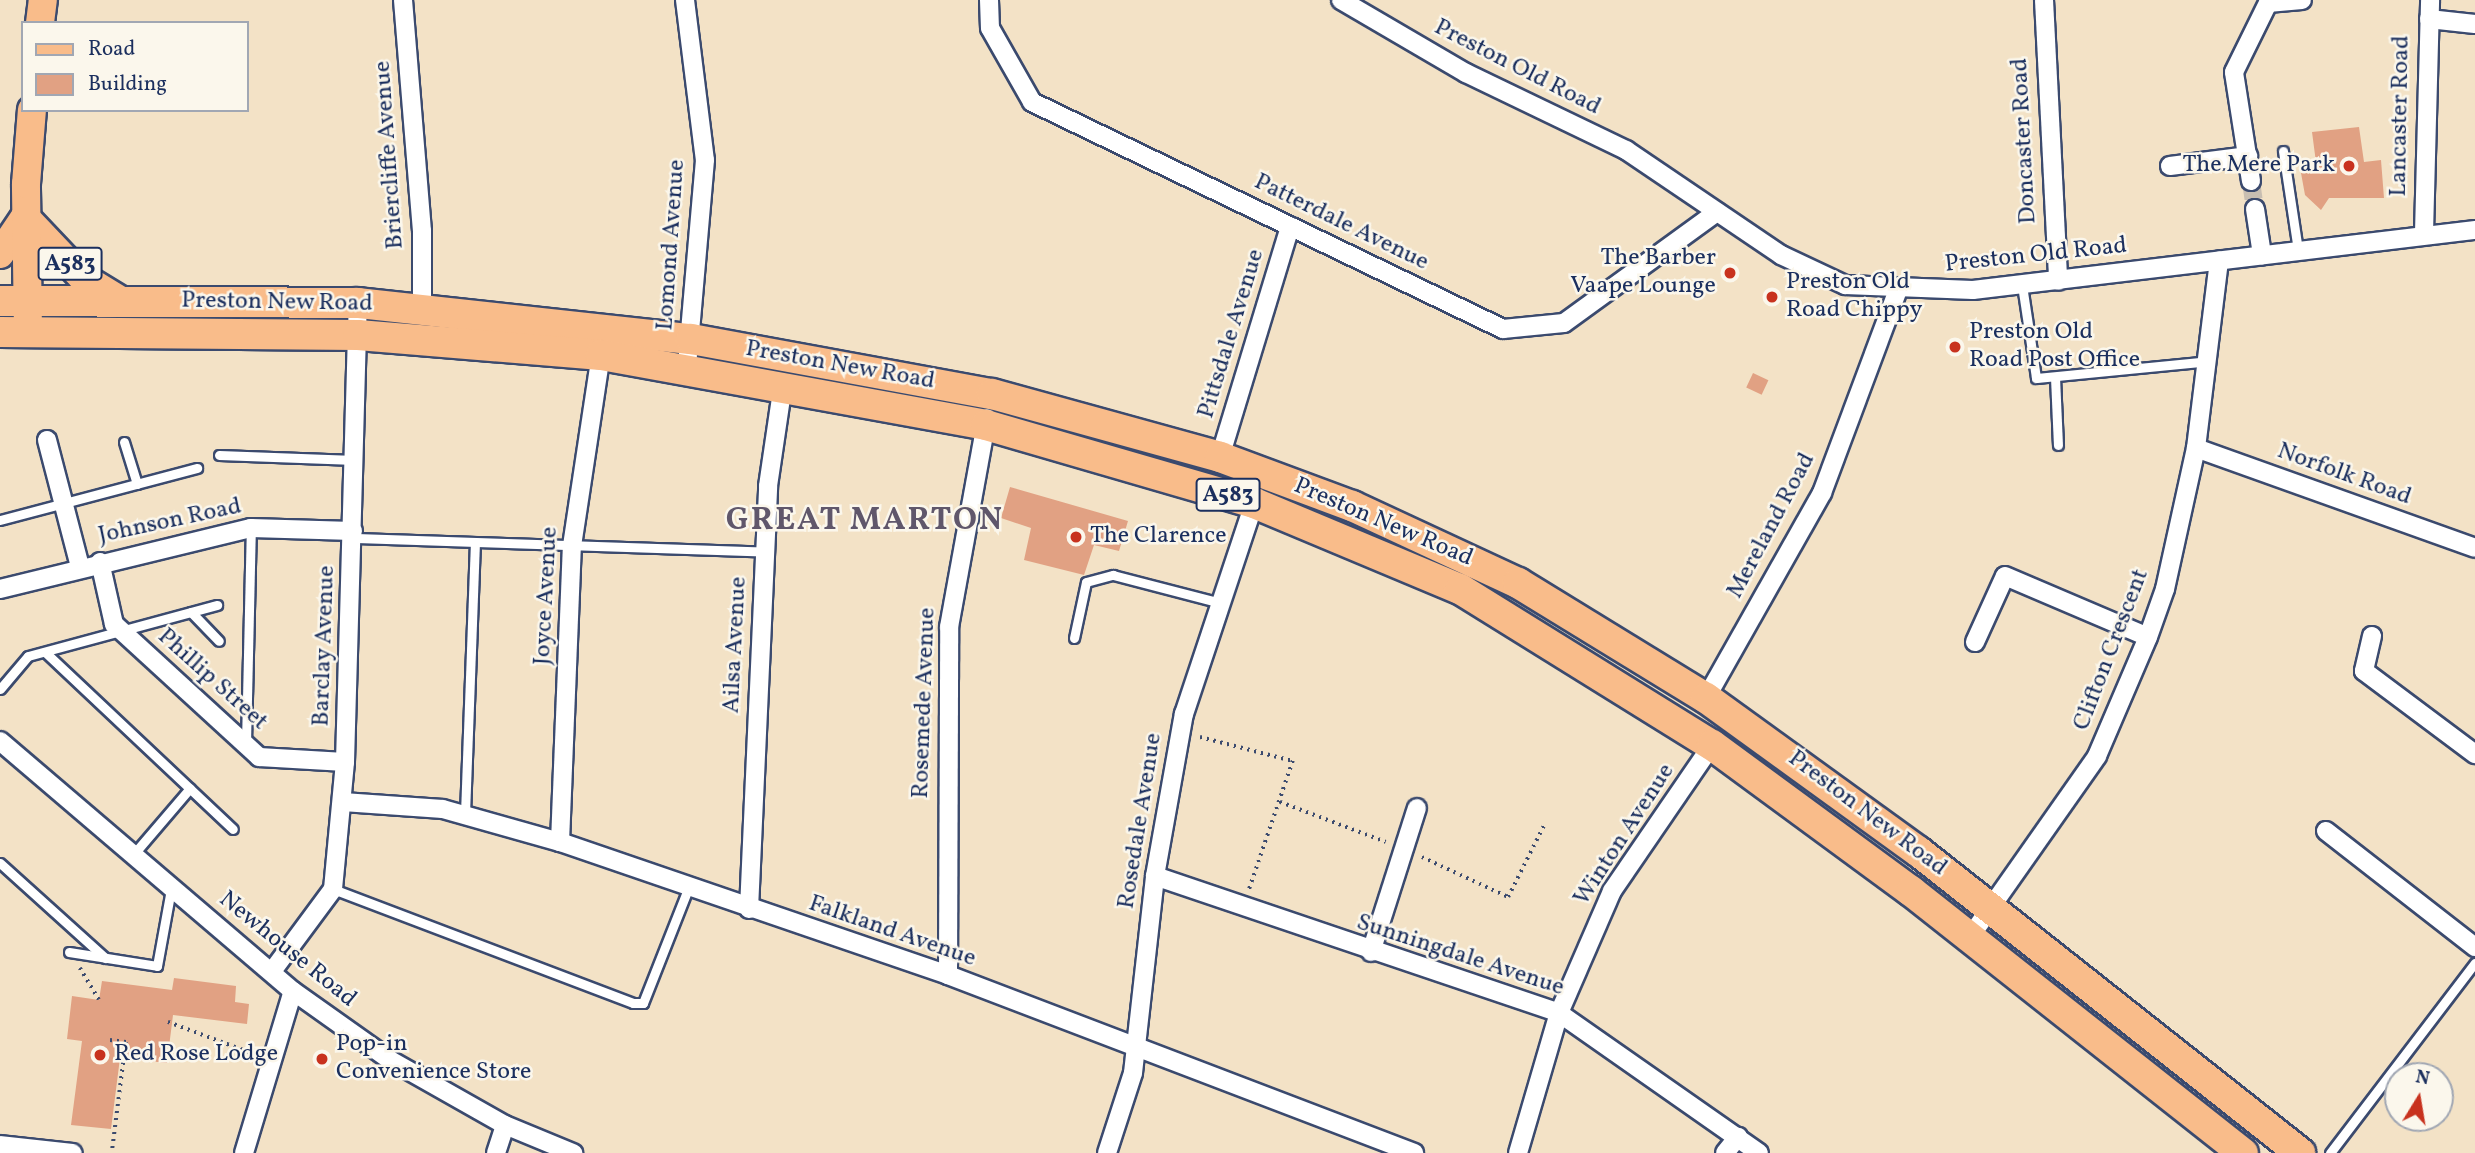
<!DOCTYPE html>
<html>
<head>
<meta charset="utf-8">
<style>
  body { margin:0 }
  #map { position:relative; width:2475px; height:1153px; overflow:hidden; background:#f3e2c6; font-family:Vollkorn,serif }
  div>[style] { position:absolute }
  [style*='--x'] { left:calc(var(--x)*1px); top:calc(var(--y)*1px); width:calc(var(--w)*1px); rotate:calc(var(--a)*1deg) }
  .building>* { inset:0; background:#e1a183; transform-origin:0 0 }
  .minor-tunnel>* { height:18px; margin-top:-9px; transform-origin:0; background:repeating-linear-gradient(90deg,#c8beb1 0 18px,transparent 0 27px) }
  .path>* { height:3.5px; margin-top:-1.75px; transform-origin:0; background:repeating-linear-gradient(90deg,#3b4a6e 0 2px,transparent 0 7px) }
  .roads { filter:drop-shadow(2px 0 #3b4a6e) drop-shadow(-2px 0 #3b4a6e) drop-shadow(0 2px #3b4a6e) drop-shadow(0 -2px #3b4a6e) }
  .service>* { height:9px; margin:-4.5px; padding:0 4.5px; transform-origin:4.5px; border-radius:4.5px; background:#fff }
  .minor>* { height:18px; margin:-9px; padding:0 9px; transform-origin:9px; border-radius:9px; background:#fff }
  .primary>* { height:28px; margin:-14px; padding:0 14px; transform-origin:14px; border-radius:14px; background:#f9bc8a }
  .trunk>* { height:30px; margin:-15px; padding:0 15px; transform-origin:15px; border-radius:15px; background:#f9bc8a }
  .dots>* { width:19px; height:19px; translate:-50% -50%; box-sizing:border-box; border:4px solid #fbf7ec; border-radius:50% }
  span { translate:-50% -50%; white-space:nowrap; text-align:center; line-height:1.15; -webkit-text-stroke:5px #fbf7ec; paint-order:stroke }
  .shield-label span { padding:2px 5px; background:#fbf7ec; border:2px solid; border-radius:5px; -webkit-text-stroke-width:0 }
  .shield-label { font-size:23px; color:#1b2f5e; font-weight:700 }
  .street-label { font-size:24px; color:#1b2f5e }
  .poi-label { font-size:24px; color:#1b2f5e }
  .right { translate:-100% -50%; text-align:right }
  .left { translate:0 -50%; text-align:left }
  .district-label { font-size:32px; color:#60576b; font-weight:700; letter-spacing:2px }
  .legend { position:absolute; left:21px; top:21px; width:228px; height:91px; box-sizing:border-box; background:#fbf7ec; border:2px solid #a1a7b3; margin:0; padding:9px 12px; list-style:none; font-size:21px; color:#1b2f5e }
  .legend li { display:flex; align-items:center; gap:14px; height:35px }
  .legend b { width:35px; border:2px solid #a1a7b3 }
  .north { position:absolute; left:2384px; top:1062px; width:70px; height:70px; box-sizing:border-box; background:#fbf7ec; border:2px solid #a1a7b3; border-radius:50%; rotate:11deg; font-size:19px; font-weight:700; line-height:28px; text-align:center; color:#1b2f5e }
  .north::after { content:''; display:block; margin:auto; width:24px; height:32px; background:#c8321e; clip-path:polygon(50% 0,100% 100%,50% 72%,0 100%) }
</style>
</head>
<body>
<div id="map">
  <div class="building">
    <div style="clip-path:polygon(2359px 127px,2364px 162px,2381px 160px,2384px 198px,2329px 198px,2321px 210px,2305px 195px,2301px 173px,2317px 170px,2312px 132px)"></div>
    <div style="left:1753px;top:373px;width:17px;height:16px;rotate:25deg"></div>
    <div style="clip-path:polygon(1010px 487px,1128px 521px,1119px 551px,1094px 545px,1084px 575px,1024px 560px,1031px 528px,1001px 518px)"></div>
    <div style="clip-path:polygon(174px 978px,236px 986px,235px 1002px,249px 1004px,247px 1024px,173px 1015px,167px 1063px,120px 1058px,111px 1129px,71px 1125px,82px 1041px,67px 1039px,72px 996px,99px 1000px,102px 981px,172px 990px)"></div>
  </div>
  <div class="minor-tunnel">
    <div style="--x:2251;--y:181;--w:28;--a:82"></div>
  </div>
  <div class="path">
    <div style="--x:1200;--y:737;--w:96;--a:14.5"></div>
    <div style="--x:1293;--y:761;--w:136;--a:108.8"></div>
    <div style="--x:1280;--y:802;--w:113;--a:20.7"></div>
    <div style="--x:1422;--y:857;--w:95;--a:24.9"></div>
    <div style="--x:1508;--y:897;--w:80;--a:-63.4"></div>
    <div style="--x:80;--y:968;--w:37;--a:59"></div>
    <div style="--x:168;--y:1022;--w:92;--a:20.4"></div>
    <div style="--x:110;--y:1040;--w:16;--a:7"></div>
    <div style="--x:126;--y:1042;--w:112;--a:97.2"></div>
  </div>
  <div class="roads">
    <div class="service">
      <div style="--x:2283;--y:151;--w:100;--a:81.4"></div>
      <div style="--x:2022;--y:285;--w:94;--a:81.4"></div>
      <div style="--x:2036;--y:378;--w:173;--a:-5.6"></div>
      <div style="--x:2055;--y:377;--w:68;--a:87.5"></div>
      <div style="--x:124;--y:442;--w:44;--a:72.8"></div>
      <div style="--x:219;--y:455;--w:136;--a:2.1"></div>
      <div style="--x:0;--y:520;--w:204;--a:-14.8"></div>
      <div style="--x:353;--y:538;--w:412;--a:1.9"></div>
      <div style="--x:191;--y:612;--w:40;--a:46"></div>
      <div style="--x:1074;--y:638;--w:57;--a:-77.9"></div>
      <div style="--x:1086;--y:582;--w:28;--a:-15"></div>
      <div style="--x:1113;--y:575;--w:107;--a:14.6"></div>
      <div style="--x:45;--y:652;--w:258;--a:43.3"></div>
      <div style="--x:0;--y:689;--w:43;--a:-49.7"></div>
      <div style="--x:28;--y:656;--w:196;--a:-15.1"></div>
      <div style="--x:246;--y:743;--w:215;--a:-88.7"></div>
      <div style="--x:465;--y:814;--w:270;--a:-87.9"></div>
      <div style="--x:132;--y:856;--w:89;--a:-49.5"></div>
      <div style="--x:0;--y:863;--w:142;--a:42.1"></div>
      <div style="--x:333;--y:889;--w:321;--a:20.8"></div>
      <div style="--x:633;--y:1003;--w:10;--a:0"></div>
      <div style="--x:643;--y:1003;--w:123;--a:-68.5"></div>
      <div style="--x:69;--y:952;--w:89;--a:9"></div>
      <div style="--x:157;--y:966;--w:78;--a:-79.7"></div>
      <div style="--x:2330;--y:1153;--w:239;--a:-52.7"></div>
    </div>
    <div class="minor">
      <div style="--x:403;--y:0;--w:232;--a:85.3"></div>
      <div style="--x:422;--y:231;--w:75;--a:90"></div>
      <div style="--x:685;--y:0;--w:161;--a:82.9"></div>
      <div style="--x:705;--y:160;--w:208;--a:95"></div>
      <div style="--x:989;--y:0;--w:28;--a:88"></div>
      <div style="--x:990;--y:28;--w:85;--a:60.4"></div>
      <div style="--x:1032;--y:102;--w:523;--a:25.73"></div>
      <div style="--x:1503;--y:329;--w:61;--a:-5.6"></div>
      <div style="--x:1564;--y:323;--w:189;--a:-36"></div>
      <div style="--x:1341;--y:0;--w:145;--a:30.3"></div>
      <div style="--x:1466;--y:73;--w:178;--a:25.7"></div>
      <div style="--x:1626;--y:150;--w:187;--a:34.1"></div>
      <div style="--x:1781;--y:255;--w:71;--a:25.1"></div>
      <div style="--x:1845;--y:285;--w:128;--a:2.2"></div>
      <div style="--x:1973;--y:290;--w:506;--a:-6.82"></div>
      <div style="--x:2044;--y:0;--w:281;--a:87.1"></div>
      <div style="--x:2429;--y:19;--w:46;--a:6.2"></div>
      <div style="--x:2170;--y:166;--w:79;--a:-7.3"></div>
      <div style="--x:2251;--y:181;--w:110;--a:-98.9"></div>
      <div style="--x:2234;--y:72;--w:77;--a:-63.8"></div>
      <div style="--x:2268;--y:3;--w:34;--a:-5"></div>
      <div style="--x:2255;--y:209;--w:47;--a:81.3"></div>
      <div style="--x:2424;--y:233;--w:233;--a:-88.5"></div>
      <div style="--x:47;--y:440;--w:131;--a:75.4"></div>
      <div style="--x:2196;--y:448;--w:296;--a:19.7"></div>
      <div style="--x:1220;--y:457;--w:241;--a:-73.1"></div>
      <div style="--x:100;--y:562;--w:64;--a:77.3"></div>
      <div style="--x:114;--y:624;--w:197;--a:42.5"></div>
      <div style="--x:259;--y:757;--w:86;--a:3.3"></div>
      <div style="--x:0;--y:589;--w:258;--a:-13.7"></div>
      <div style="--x:251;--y:528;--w:102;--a:1.7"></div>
      <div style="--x:2372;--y:636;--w:36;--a:103"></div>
      <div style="--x:2364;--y:671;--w:139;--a:36.8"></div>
      <div style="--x:1975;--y:642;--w:72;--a:-65.6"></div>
      <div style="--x:2005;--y:576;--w:155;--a:23.1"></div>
      <div style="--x:1706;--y:698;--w:236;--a:-60.5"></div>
      <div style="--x:1822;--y:493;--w:215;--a:-69.5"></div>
      <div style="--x:0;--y:741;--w:385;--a:40.5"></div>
      <div style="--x:293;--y:991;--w:119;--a:35.4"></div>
      <div style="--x:390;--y:1060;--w:132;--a:29.5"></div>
      <div style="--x:505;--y:1125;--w:74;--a:22.4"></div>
      <div style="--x:343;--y:802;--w:100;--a:4"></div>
      <div style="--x:443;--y:809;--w:122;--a:15.8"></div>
      <div style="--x:560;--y:842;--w:410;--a:18.9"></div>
      <div style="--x:948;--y:975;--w:499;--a:20.9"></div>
      <div style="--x:2326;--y:831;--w:189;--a:37.9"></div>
      <div style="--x:560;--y:842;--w:296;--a:-87.7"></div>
      <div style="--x:572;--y:546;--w:193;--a:-81.4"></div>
      <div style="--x:1155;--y:876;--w:427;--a:18.7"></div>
      <div style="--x:1559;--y:1013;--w:244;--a:35"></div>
      <div style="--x:749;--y:909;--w:423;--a:-87.4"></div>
      <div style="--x:768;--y:486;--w:103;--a:-81.6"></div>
      <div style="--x:1970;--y:937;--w:221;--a:-54.9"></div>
      <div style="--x:2097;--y:756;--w:129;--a:-66.8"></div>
      <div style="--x:2148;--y:637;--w:51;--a:-70.5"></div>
      <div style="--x:2165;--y:589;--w:144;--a:-77.6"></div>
      <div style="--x:2196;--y:448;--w:189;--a:-83"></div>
      <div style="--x:1371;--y:952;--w:151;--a:-72.3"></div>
      <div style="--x:273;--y:970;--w:101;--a:-53.5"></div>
      <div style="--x:333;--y:889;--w:128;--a:-84.6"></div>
      <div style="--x:345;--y:762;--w:459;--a:-88.4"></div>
      <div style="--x:948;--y:975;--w:348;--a:-89.8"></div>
      <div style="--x:949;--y:627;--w:212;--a:-79.7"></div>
      <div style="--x:0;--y:1145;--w:73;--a:6.3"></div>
      <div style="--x:244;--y:1153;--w:169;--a:-73.2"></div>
      <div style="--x:496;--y:1153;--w:29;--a:-72"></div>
      <div style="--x:1107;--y:1153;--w:84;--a:-72"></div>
      <div style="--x:1133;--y:1073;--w:198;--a:-83.6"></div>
      <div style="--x:1155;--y:876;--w:165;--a:-79.9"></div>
      <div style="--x:1184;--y:714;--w:222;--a:-71.6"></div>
      <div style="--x:1518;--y:1153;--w:146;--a:-73.7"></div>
      <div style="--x:1559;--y:1013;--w:133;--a:-66.5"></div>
      <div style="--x:1612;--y:891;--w:177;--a:-55.6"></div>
      <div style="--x:1725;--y:1153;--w:21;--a:-51"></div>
    </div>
    <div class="primary">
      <div style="--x:40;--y:23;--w:23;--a:-83"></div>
      <div style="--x:25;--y:217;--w:83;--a:46.5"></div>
      <div style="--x:82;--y:277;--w:48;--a:31.4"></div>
      <div style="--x:0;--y:254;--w:45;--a:-56"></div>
      <div style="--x:28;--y:332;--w:148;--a:-90.8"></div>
      <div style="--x:26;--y:184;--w:74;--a:-85.4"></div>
    </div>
    <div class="trunk">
      <div style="--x:0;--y:301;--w:358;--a:0.3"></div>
      <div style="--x:358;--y:303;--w:335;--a:6.2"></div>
      <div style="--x:691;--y:339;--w:306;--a:10.4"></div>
      <div style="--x:992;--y:394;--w:237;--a:15.4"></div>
      <div style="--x:1220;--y:457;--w:141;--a:20.4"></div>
      <div style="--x:1352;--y:506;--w:183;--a:24.9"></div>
      <div style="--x:1518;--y:583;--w:220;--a:31.5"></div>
      <div style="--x:1706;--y:698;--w:263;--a:35.9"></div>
      <div style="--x:1919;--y:852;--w:486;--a:38.3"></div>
      <div style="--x:0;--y:332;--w:358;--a:0.5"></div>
      <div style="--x:358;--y:335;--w:244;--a:4.7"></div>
      <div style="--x:601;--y:355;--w:391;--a:10.3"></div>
      <div style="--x:986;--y:425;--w:279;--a:16.2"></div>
      <div style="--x:1254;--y:503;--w:223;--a:22.7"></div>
      <div style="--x:1460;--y:589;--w:296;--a:31.8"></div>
      <div style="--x:1712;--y:745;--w:247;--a:36.3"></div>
      <div style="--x:1911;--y:891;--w:423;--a:38.3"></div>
    </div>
  </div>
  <div class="dots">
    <div style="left:2349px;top:166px;background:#c8321e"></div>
    <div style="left:1730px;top:273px;background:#c8321e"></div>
    <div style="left:1772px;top:297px;background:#c8321e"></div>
    <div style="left:1955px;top:347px;background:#c8321e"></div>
    <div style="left:1076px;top:537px;background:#c8321e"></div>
    <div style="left:100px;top:1055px;background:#c8321e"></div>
    <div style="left:322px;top:1059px;background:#c8321e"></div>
  </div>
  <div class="shield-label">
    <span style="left:70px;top:264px">A583</span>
    <span style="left:1228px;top:495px">A583</span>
  </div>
  <div class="street-label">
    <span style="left:1517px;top:68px;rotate:27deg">Preston Old Road</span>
    <span style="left:2401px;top:116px;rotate:-89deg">Lancaster Road</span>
    <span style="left:2025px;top:141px;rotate:-93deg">Doncaster Road</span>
    <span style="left:390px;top:155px;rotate:-94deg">Briercliffe Avenue</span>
    <span style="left:1341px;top:223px;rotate:26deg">Patterdale Avenue</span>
    <span style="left:672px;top:245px;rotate:-86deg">Lomond Avenue</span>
    <span style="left:2036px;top:256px;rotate:-6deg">Preston Old Road</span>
    <span style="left:277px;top:303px;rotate:1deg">Preston New Road</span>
    <span style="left:1232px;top:334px;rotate:-73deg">Pittsdale Avenue</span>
    <span style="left:840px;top:366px;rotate:10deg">Preston New Road</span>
    <span style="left:2344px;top:475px;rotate:20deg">Norfolk Road</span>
    <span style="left:170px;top:522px;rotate:-12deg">Johnson Road</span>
    <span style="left:1383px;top:523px;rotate:23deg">Preston New Road</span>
    <span style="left:1772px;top:526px;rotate:-62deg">Mereland Road</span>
    <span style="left:547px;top:596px;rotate:-87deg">Joyce Avenue</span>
    <span style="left:736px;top:645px;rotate:-87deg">Ailsa Avenue</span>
    <span style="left:325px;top:646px;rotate:-88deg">Barclay Avenue</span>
    <span style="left:2112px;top:650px;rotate:-69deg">Clifton Crescent</span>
    <span style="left:212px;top:680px;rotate:42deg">Phillip Street</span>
    <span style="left:925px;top:703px;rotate:-88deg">Rosemede Avenue</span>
    <span style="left:1867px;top:814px;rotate:37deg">Preston New Road</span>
    <span style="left:1141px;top:821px;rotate:-81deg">Rosedale Avenue</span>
    <span style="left:1625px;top:835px;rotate:-57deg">Winton Avenue</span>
    <span style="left:892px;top:932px;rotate:19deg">Falkland Avenue</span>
    <span style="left:287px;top:950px;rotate:39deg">Newhouse Road</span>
    <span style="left:1460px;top:956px;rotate:18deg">Sunningdale Avenue</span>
  </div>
  <div class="poi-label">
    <span class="right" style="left:2335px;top:166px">The Mere Park</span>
    <span class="right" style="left:1716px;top:273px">The Barber<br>Vaape Lounge</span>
    <span class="left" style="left:1786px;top:297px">Preston Old<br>Road Chippy</span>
    <span class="left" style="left:1969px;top:347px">Preston Old<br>Road Post Office</span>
    <span class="left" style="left:1090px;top:537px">The Clarence</span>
    <span class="left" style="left:336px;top:1059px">Pop-in<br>Convenience Store</span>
    <span class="left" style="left:114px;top:1055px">Red Rose Lodge</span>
  </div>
  <div class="district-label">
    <span style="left:865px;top:521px">GREAT MARTON</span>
  </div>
  <ul class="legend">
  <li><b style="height:9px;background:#f9bc8a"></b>Road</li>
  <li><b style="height:19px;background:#e1a183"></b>Building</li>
  </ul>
  <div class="north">N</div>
</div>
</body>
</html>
